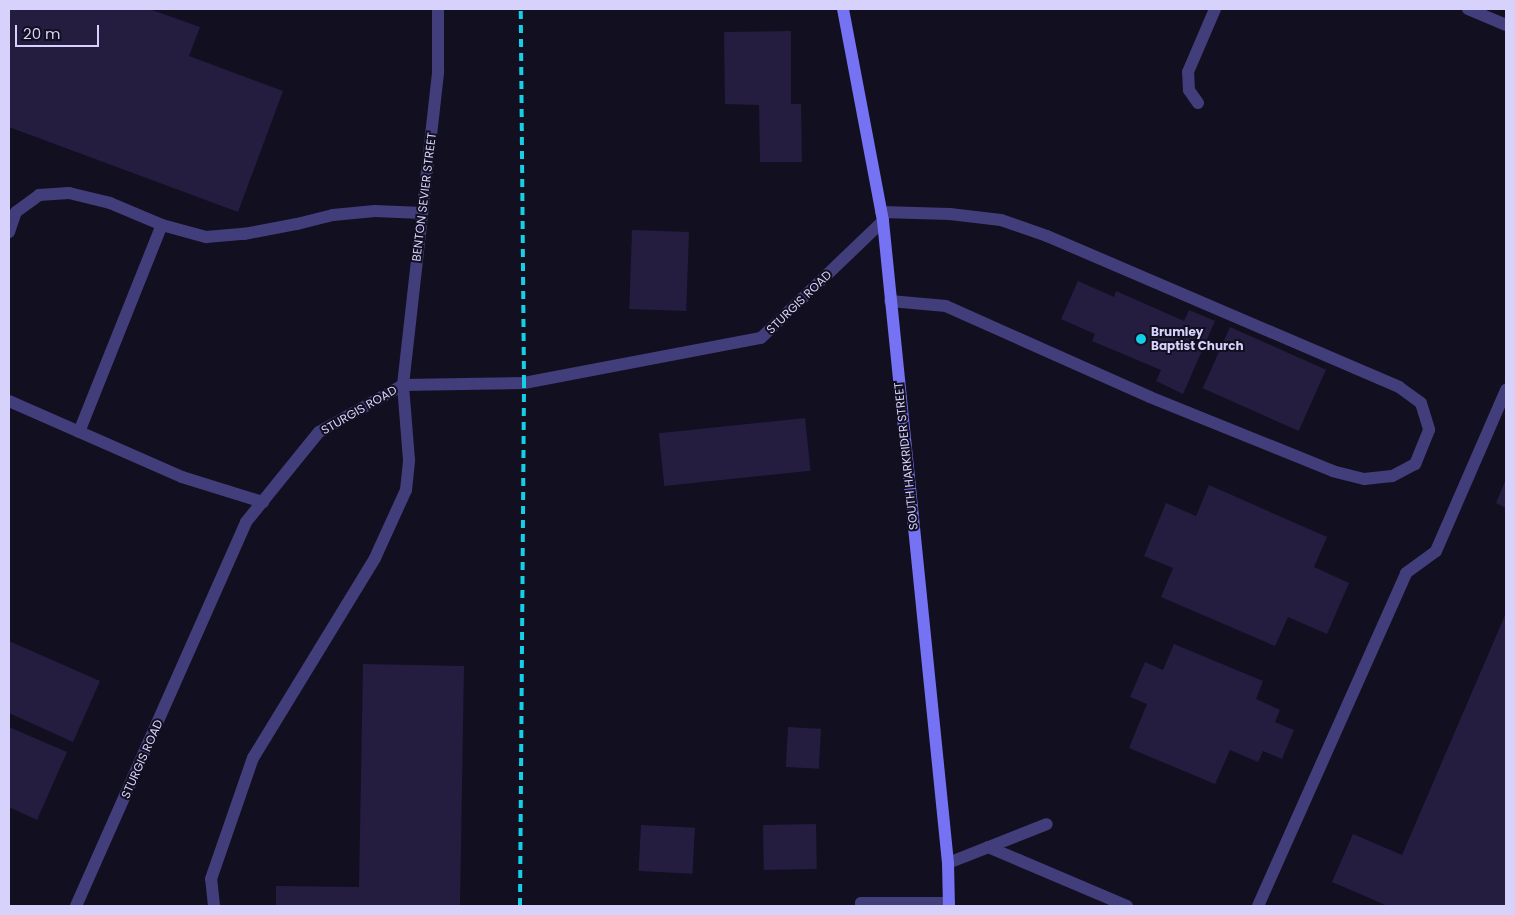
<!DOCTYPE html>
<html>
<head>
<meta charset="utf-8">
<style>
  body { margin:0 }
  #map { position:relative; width:1515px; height:915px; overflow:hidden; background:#120f20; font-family:Poppins,sans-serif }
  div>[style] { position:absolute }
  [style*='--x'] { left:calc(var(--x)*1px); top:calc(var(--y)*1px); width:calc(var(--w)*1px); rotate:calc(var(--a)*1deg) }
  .building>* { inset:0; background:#241d3f; transform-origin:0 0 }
  .service>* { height:12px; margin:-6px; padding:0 6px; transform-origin:6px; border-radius:6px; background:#413e7b }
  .minor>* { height:12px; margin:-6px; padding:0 6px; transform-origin:6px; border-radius:6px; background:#413e7b }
  .tertiary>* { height:12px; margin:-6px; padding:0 6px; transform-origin:6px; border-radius:6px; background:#413e7b }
  .secondary>* { height:12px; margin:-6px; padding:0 6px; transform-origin:6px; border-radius:6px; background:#7572f3 }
  .rail>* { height:4px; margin-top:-2px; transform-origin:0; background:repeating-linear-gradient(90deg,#14cfe5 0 8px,transparent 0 14px) }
  .dots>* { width:14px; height:14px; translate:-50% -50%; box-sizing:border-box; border:2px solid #120f20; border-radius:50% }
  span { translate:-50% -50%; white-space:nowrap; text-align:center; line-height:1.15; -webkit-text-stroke:4px #120f20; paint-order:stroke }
  .street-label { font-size:12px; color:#d7d2fb }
  .poi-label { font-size:12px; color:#d7d2fb; font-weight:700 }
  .left { translate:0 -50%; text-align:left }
  .frame { position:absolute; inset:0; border:10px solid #d7d2fb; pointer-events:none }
  .scale { position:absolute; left:15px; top:25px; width:84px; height:22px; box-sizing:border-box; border:2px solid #d7d2fb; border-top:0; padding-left:6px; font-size:15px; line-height:18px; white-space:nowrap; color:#d7d2fb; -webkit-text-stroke:4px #120f20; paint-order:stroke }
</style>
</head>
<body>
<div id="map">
  <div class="building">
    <div style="clip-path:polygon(9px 9px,149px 9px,200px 27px,189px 56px,283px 91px,238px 212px,9px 127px)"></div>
    <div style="clip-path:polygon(791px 31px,791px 104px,801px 104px,802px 162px,760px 162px,759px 105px,725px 104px,724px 32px)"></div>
    <div style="left:632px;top:230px;width:57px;height:79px;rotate:2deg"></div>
    <div style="clip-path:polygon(1078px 281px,1114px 297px,1116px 291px,1184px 321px,1189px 310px,1215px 321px,1183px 394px,1156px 381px,1161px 370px,1092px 341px,1095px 334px,1061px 319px)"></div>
    <div style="left:1230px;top:327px;width:105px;height:67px;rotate:24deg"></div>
    <div style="left:805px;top:418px;width:53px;height:147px;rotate:84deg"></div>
    <div style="clip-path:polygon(1506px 479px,1506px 508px,1496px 503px)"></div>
    <div style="clip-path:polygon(1209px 485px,1327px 537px,1314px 567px,1349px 583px,1327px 634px,1288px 617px,1275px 646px,1161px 597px,1173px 568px,1144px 556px,1166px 503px,1196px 516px)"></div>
    <div style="clip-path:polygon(1506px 613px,1506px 906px,1388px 906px,1332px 882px,1353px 834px,1402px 855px)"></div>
    <div style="clip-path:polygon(9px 641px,100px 681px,73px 742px,9px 713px)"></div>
    <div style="clip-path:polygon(1174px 644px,1263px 681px,1256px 699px,1280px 710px,1275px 722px,1294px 730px,1282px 759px,1263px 751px,1258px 762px,1230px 750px,1215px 784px,1129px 748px,1147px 704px,1130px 697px,1145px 662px,1163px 670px)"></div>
    <div style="clip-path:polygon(363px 664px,464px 666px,460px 906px,276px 906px,276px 886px,359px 887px)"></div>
    <div style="clip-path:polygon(9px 727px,67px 752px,37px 820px,9px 807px)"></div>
    <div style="left:788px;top:727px;width:33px;height:40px;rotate:3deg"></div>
    <div style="left:816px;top:824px;width:45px;height:53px;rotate:89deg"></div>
    <div style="left:641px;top:825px;width:54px;height:46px;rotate:3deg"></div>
  </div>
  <div class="service">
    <div style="--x:1198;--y:103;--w:16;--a:-125"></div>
    <div style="--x:1189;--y:90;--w:18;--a:-93"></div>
    <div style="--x:1188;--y:72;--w:69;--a:-66.8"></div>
    <div style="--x:881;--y:212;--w:69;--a:1.7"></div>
    <div style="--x:950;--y:214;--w:51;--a:6.7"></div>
    <div style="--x:1001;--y:220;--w:49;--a:19.2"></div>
    <div style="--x:1047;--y:236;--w:383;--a:23.2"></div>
    <div style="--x:1399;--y:387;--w:27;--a:36"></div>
    <div style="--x:1421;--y:403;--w:28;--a:73"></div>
    <div style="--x:1429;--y:430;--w:37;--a:112"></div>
    <div style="--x:1415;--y:464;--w:26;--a:152"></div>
    <div style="--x:1392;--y:476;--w:28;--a:174"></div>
    <div style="--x:1364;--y:479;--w:32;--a:-166"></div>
    <div style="--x:1333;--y:471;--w:197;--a:-158"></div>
    <div style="--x:1150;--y:397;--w:223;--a:-156"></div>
    <div style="--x:946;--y:306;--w:56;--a:-174.9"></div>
    <div style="--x:9;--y:232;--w:21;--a:-71"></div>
    <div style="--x:16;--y:212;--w:29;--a:-36"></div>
    <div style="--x:39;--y:195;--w:30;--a:-4"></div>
    <div style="--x:69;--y:193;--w:42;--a:13.7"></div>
    <div style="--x:110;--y:203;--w:56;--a:22.9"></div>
    <div style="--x:162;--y:225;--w:46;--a:15.3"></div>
    <div style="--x:206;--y:237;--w:38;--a:-5"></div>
    <div style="--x:244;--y:234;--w:54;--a:-10.7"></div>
    <div style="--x:297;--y:224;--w:37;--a:-14"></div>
    <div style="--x:333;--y:215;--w:42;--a:-5.4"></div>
    <div style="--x:375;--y:211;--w:47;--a:2.4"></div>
    <div style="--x:9;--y:401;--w:189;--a:23.7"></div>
    <div style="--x:182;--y:477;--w:85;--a:17.2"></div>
    <div style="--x:79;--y:432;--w:223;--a:-68.2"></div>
    <div style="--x:988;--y:847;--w:151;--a:23"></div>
    <div style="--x:948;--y:863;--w:106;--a:-21.5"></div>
    <div style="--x:214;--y:906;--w:27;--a:-96"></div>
    <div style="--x:211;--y:879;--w:128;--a:-70.9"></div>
    <div style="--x:253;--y:758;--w:234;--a:-58.6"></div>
    <div style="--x:375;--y:558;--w:75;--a:-65.5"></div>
    <div style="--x:406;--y:490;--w:30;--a:-84"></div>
    <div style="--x:409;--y:460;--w:75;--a:-94.6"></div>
    <div style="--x:861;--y:906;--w:3;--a:-90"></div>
    <div style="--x:861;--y:903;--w:88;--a:0"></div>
    <div style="--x:1258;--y:906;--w:364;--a:-66"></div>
    <div style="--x:1406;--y:573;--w:37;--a:-36"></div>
    <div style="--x:1436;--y:551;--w:176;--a:-66.5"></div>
  </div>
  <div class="minor">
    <div style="--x:1468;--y:9;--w:41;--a:22.8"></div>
    <div style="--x:403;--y:385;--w:316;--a:-83.6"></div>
    <div style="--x:438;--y:71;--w:62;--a:-90"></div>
  </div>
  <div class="tertiary">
    <div style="--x:76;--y:906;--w:420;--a:-66.1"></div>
    <div style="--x:246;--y:522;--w:116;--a:-51"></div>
    <div style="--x:319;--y:432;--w:96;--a:-29.2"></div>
    <div style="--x:403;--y:385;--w:121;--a:-0.9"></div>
    <div style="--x:524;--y:383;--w:241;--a:-10.8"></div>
    <div style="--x:761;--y:338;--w:169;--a:-43.8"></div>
  </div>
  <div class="secondary">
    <div style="--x:843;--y:9;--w:216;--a:79.3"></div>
    <div style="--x:883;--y:221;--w:645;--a:84.22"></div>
    <div style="--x:948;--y:863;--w:43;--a:88.7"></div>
  </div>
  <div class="rail">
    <div style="--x:520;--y:906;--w:523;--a:-89.56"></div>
    <div style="--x:524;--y:383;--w:374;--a:-90.5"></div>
  </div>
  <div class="dots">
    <div style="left:1141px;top:339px;background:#14cfe5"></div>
  </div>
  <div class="street-label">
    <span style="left:424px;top:197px;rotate:-83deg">BENTON SEVIER STREET</span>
    <span style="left:799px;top:302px;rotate:-44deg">STURGIS ROAD</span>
    <span style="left:359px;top:410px;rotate:-30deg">STURGIS ROAD</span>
    <span style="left:906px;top:456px;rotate:-96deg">SOUTH HARKRIDER STREET</span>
    <span style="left:142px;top:759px;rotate:-66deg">STURGIS ROAD</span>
  </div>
  <div class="poi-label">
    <span class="left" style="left:1151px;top:339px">Brumley<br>Baptist Church</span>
  </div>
  <div class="frame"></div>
  <div class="scale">20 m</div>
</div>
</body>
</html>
